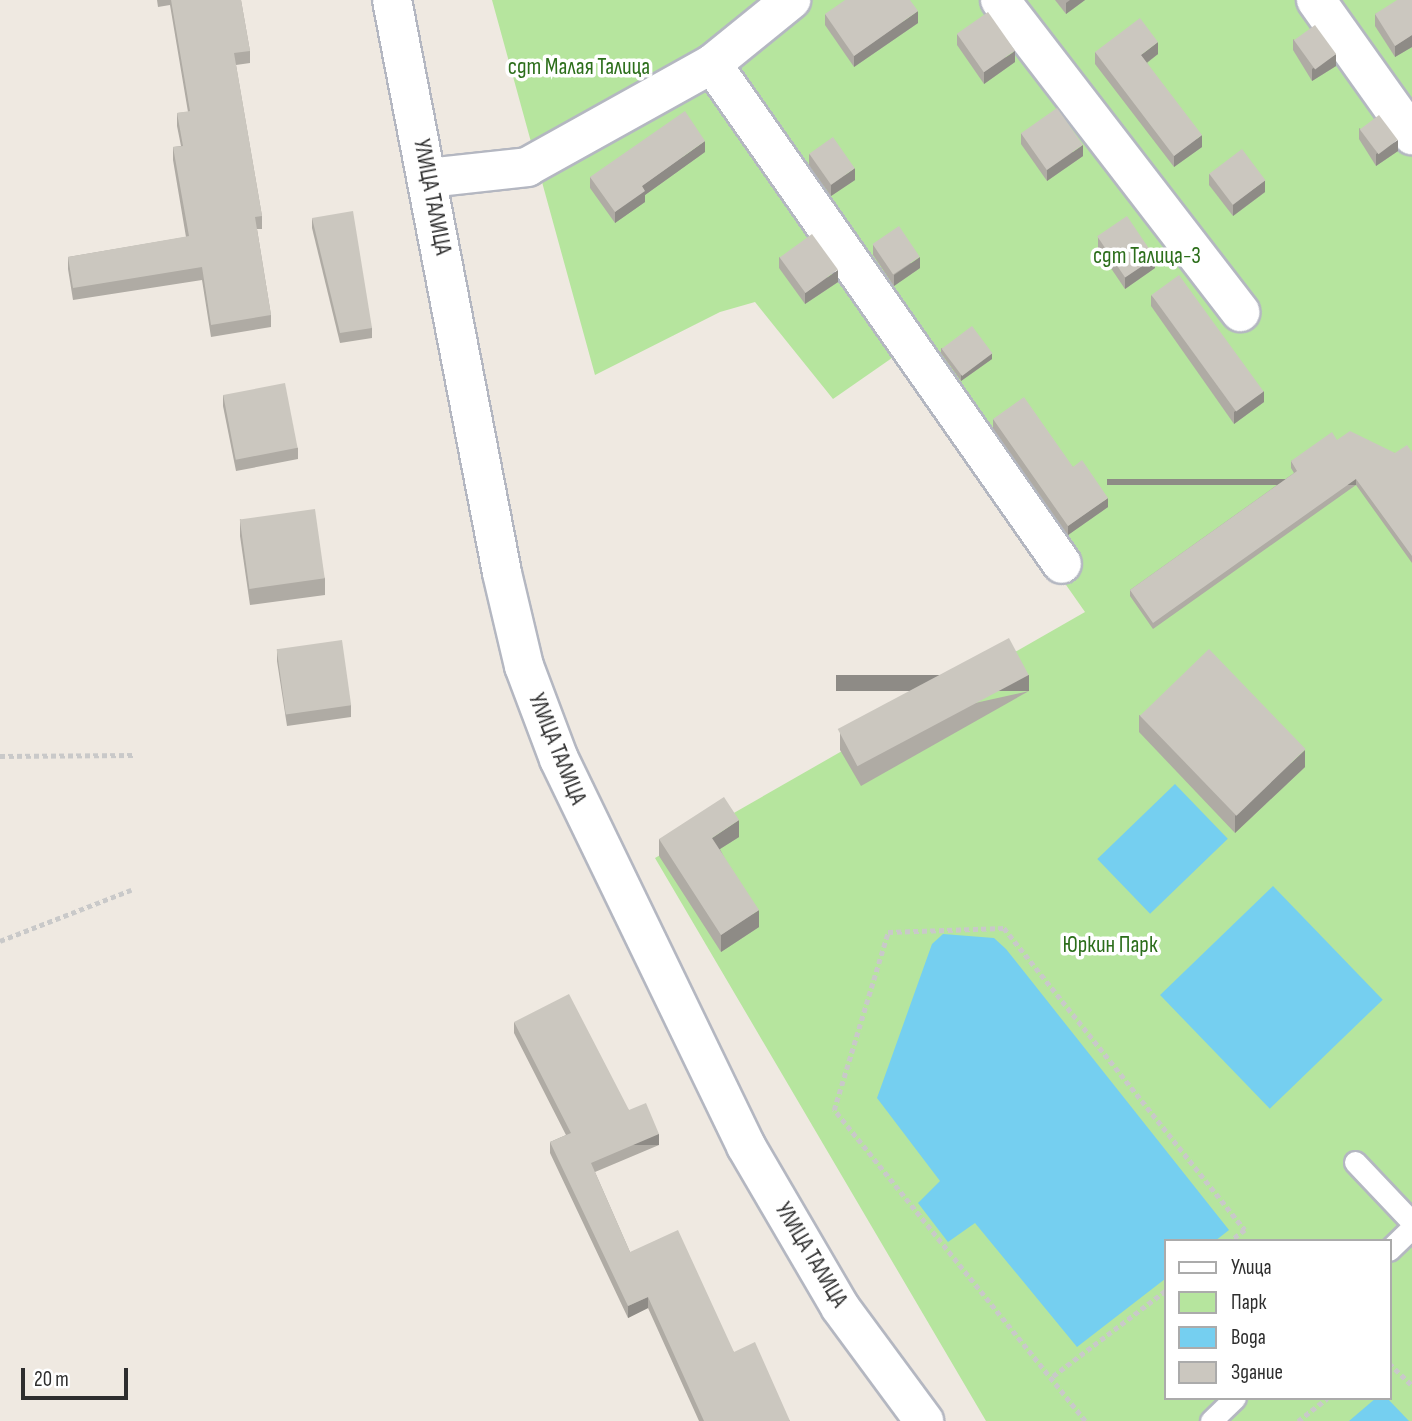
<!DOCTYPE html>
<html>
<head>
<meta charset="utf-8">
<style>
  body { margin:0 }
  #map { position:relative; width:1412px; height:1421px; overflow:hidden; background:#efe9e1; font-family:"Sofia Sans Condensed",sans-serif }
  div>[style] { position:absolute }
  [style*='--x'] { left:calc(var(--x)*1px); top:calc(var(--y)*1px); width:calc(var(--w)*1px); rotate:calc(var(--a)*1deg) }
  .green>* { inset:0; background:#b6e59e }
  .water>* { inset:0; background:#75cff0; transform-origin:0 0 }
  .path>* { height:4.5px; margin-top:-2.25px; transform-origin:0; background:repeating-linear-gradient(90deg,#c9c9c9 0 5px,transparent 0 8.5px) }
  .roads { filter:drop-shadow(2px 0 #b4b7c1) drop-shadow(-2px 0 #b4b7c1) drop-shadow(0 2px #b4b7c1) drop-shadow(0 -2px #b4b7c1) }
  .lane>* { height:21px; margin:-10.5px; padding:0 10.5px; transform-origin:10.5px; border-radius:10.5px; background:#fff }
  .street>* { height:38px; margin:-19px; padding:0 19px; transform-origin:19px; border-radius:19px; background:#fff }
  .secondary>* { height:38px; margin:-19px; padding:0 19px; transform-origin:19px; border-radius:19px; background:#fff }
  .wall>* { inset:0; background:#afaba4 }
  .shaded-wall>* { inset:0; background:#8e8b86; transform-origin:0 0 }
  .building>* { inset:0; background:#cbc7bf; transform-origin:0 0 }
  span { translate:-50% -50%; white-space:nowrap; text-align:center; line-height:1.15; -webkit-text-stroke:7px #fff; paint-order:stroke }
  .park-label { font-size:23px; color:#2c6e1b }
  .street-label { font-size:23px; color:#2e2e2e }
  .legend { position:absolute; left:1164px; top:1239px; width:228px; height:161px; box-sizing:border-box; background:#fff; border:2px solid #ababab; margin:0; padding:9px 12px; list-style:none; font-size:21px; color:#2e2e2e }
  .legend li { display:flex; align-items:center; gap:14px; height:35px }
  .legend b { width:35px; border:2px solid #ababab }
  .scale { position:absolute; left:21px; top:1368px; width:107px; height:32px; box-sizing:border-box; border:4px solid #2e2e2e; border-top:0; padding-left:9px; font-size:21px; line-height:24px; white-space:nowrap; color:#2e2e2e; -webkit-text-stroke:5px #fff; paint-order:stroke }
</style>
</head>
<body>
<div id="map">
  <div class="green">
    <div style="clip-path:polygon(evenodd,492px 0,1412px 0,1412px 1421px,986px 1421px,655px 858px,1085px 612px,902px 351px,833px 399px,755px 302px,720px 312px,595px 375px,492px 0,1165px 1241px,1389px 1241px,1389px 1398px,1165px 1398px,1165px 1241px)"></div>
  </div>
  <div class="water">
    <div style="left:1175px;top:784px;width:76px;height:108px;rotate:46deg"></div>
    <div style="left:1273px;top:886px;width:158px;height:157px;rotate:46deg"></div>
    <div style="clip-path:polygon(943px 934px,994px 938px,1006px 949px,1229px 1230px,1215px 1241px,1165px 1241px,1165px 1279px,1077px 1347px,975px 1223px,948px 1242px,918px 1203px,940px 1181px,877px 1098px,932px 944px)"></div>
    <div style="clip-path:polygon(1376px 1398px,1387px 1398px,1409px 1421px,1349px 1421px)"></div>
  </div>
  <div class="path">
    <div style="--x:0;--y:756;--w:135;--a:-0.4"></div>
    <div style="--x:0;--y:941;--w:141;--a:-21.3"></div>
    <div style="--x:1389;--y:1363;--w:32;--a:44"></div>
    <div style="--x:1053;--y:1376;--w:141;--a:-37.2"></div>
    <div style="--x:1085;--y:1421;--w:400;--a:-128.9"></div>
    <div style="--x:834;--y:1110;--w:186;--a:-73.1"></div>
    <div style="--x:888;--y:932;--w:116;--a:-2"></div>
    <div style="--x:1004;--y:928;--w:386;--a:51.4"></div>
    <div style="--x:1245;--y:1230;--w:18;--a:142"></div>
    <div style="--x:1298;--y:1421;--w:37;--a:-38"></div>
  </div>
  <div class="roads">
    <div class="lane">
      <div style="--x:1355;--y:1162;--w:83;--a:46.5"></div>
      <div style="--x:1389;--y:1250;--w:32;--a:-44"></div>
      <div style="--x:1211;--y:1421;--w:33;--a:-44"></div>
    </div>
    <div class="street">
      <div style="--x:1000;--y:0;--w:394;--a:52.4"></div>
      <div style="--x:1316;--y:0;--w:166;--a:54.6"></div>
      <div style="--x:712;--y:64;--w:610;--a:55.01"></div>
      <div style="--x:428;--y:178;--w:100;--a:-6.3"></div>
      <div style="--x:527;--y:167;--w:212;--a:-29.1"></div>
      <div style="--x:712;--y:64;--w:102;--a:-39"></div>
    </div>
    <div class="secondary">
      <div style="--x:392;--y:0;--w:583;--a:79.13"></div>
      <div style="--x:502;--y:573;--w:96;--a:76.7"></div>
      <div style="--x:524;--y:666;--w:99;--a:69.4"></div>
      <div style="--x:559;--y:759;--w:430;--a:64.2"></div>
      <div style="--x:746;--y:1146;--w:186;--a:59.7"></div>
      <div style="--x:840;--y:1307;--w:142;--a:53.6"></div>
    </div>
  </div>
  <div class="wall">
    <div style="clip-path:polygon(157px 0,241px 0,250px 51px,250px 63px,236px 65px,262px 216px,262px 229px,257px 229px,271px 315px,271px 327px,211px 337px,202px 280px,73px 300px,68px 269px,68px 257px,186px 237px,173px 160px,173px 147px,181px 146px,177px 126px,177px 113px,188px 112px,170px 5px,158px 7px)"></div>
    <div style="clip-path:polygon(1055px 0,1085px 0,1066px 14px)"></div>
    <div style="clip-path:polygon(1412px 0,1412px 47px,1395px 57px,1375px 26px,1375px 14px)"></div>
    <div style="clip-path:polygon(825px 14px,918px 23px,854px 67px,825px 25px)"></div>
    <div style="clip-path:polygon(957px 34px,1015px 62px,984px 84px,957px 45px)"></div>
    <div style="clip-path:polygon(1293px 39px,1336px 66px,1312px 81px,1293px 50px)"></div>
    <div style="clip-path:polygon(1095px 52px,1158px 54px,1147px 63px,1202px 147px,1174px 167px,1095px 64px)"></div>
    <div style="clip-path:polygon(1359px 128px,1398px 151px,1376px 166px,1359px 139px)"></div>
    <div style="clip-path:polygon(1021px 133px,1083px 156px,1047px 181px,1021px 144px)"></div>
    <div style="clip-path:polygon(705px 152px,645px 195px,645px 202px,615px 223px,590px 188px,590px 177px)"></div>
    <div style="clip-path:polygon(809px 154px,855px 180px,831px 196px,809px 165px)"></div>
    <div style="clip-path:polygon(1209px 174px,1265px 192px,1233px 216px,1209px 185px)"></div>
    <div style="clip-path:polygon(312px 218px,372px 328px,372px 338px,340px 343px,312px 228px)"></div>
    <div style="clip-path:polygon(1098px 237px,1155px 268px,1125px 289px,1098px 249px)"></div>
    <div style="clip-path:polygon(873px 244px,920px 268px,894px 286px,873px 255px)"></div>
    <div style="clip-path:polygon(779px 257px,838px 282px,805px 304px,779px 268px)"></div>
    <div style="clip-path:polygon(1151px 295px,1264px 402px,1234px 424px,1151px 306px)"></div>
    <div style="clip-path:polygon(941px 348px,992px 359px,961px 381px,941px 353px)"></div>
    <div style="clip-path:polygon(223px 395px,298px 448px,298px 459px,236px 471px,223px 406px)"></div>
    <div style="clip-path:polygon(993px 419px,1073px 467px,1108px 507px,1068px 535px,993px 428px)"></div>
    <div style="clip-path:polygon(1337px 440px,1395px 453px,1412px 452px,1412px 563px,1356px 485px,1153px 629px,1130px 596px,1130px 590px,1294px 473px,1291px 468px,1291px 461px)"></div>
    <div style="clip-path:polygon(240px 519px,325px 578px,325px 595px,250px 605px,240px 536px)"></div>
    <div style="clip-path:polygon(277px 649px,351px 705px,351px 717px,287px 726px,277px 661px)"></div>
    <div style="clip-path:polygon(1029px 691px,861px 786px,840px 750px,840px 733px)"></div>
    <div style="clip-path:polygon(1139px 715px,1305px 767px,1235px 833px,1139px 732px)"></div>
    <div style="clip-path:polygon(739px 837px,720px 849px,759px 927px,721px 952px,659px 856px,659px 839px)"></div>
    <div style="clip-path:polygon(514px 1022px,629px 1110px,659px 1145px,595px 1172px,630px 1252px,734px 1352px,790px 1421px,699px 1421px,648px 1308px,628px 1318px,550px 1153px,550px 1142px,566px 1135px,514px 1033px)"></div>
  </div>
  <div class="shaded-wall">
    <div style="clip-path:polygon(1070px 0,1085px 0,1066px 14px,1066px 3px)"></div>
    <div style="clip-path:polygon(918px 11px,918px 23px,854px 67px,854px 56px)"></div>
    <div style="clip-path:polygon(1412px 35px,1412px 47px,1395px 57px,1395px 46px)"></div>
    <div style="clip-path:polygon(1158px 42px,1158px 54px,1141px 67px,1141px 55px)"></div>
    <div style="clip-path:polygon(1015px 51px,1015px 62px,984px 84px,984px 72px)"></div>
    <div style="clip-path:polygon(1336px 54px,1336px 66px,1312px 81px,1312px 69px)"></div>
    <div style="clip-path:polygon(1202px 135px,1202px 147px,1174px 167px,1174px 156px)"></div>
    <div style="clip-path:polygon(1398px 140px,1398px 151px,1376px 166px,1376px 154px)"></div>
    <div style="clip-path:polygon(705px 141px,705px 152px,645px 195px,645px 202px,615px 223px,615px 212px,642px 186px)"></div>
    <div style="clip-path:polygon(1083px 145px,1083px 156px,1047px 181px,1047px 170px)"></div>
    <div style="clip-path:polygon(855px 168px,855px 180px,831px 196px,831px 185px)"></div>
    <div style="clip-path:polygon(1265px 180px,1265px 192px,1233px 216px,1233px 205px)"></div>
    <div style="clip-path:polygon(920px 257px,920px 268px,894px 286px,894px 275px)"></div>
    <div style="clip-path:polygon(1155px 257px,1155px 268px,1125px 289px,1125px 277px)"></div>
    <div style="clip-path:polygon(838px 270px,838px 282px,805px 304px,805px 293px)"></div>
    <div style="clip-path:polygon(992px 353px,992px 359px,961px 381px,961px 375px)"></div>
    <div style="clip-path:polygon(1264px 391px,1264px 402px,1234px 424px,1234px 412px)"></div>
    <div style="left:1356px;top:479px;width:6px;height:249px;rotate:90deg"></div>
    <div style="clip-path:polygon(1108px 498px,1108px 507px,1068px 535px,1068px 526px)"></div>
    <div style="left:1029px;top:675px;width:16px;height:193px;rotate:90deg"></div>
    <div style="clip-path:polygon(1305px 750px,1305px 767px,1235px 833px,1235px 816px)"></div>
    <div style="clip-path:polygon(739px 820px,739px 837px,712px 854px,712px 838px)"></div>
    <div style="clip-path:polygon(759px 910px,759px 927px,721px 952px,721px 935px)"></div>
    <div style="left:659px;top:1134px;width:11px;height:74px;rotate:90deg"></div>
    <div style="clip-path:polygon(648px 1297px,648px 1308px,628px 1318px,628px 1306px)"></div>
  </div>
  <div class="building">
    <div style="clip-path:polygon(171px 0,241px 0,250px 51px,234px 53px,262px 216px,255px 217px,271px 315px,211px 325px,202px 267px,73px 288px,68px 257px,189px 236px,173px 147px,183px 146px,177px 113px,190px 111px)"></div>
    <div style="clip-path:polygon(845px 0,910px 0,918px 11px,854px 56px,825px 14px)"></div>
    <div style="clip-path:polygon(1397px 0,1412px 0,1412px 35px,1395px 46px,1375px 14px)"></div>
    <div style="left:988px;top:12px;width:47px;height:38px;rotate:55deg"></div>
    <div style="clip-path:polygon(1140px 18px,1158px 42px,1141px 55px,1202px 135px,1174px 156px,1095px 52px)"></div>
    <div style="left:1315px;top:25px;width:36px;height:26px;rotate:54deg"></div>
    <div style="left:1057px;top:108px;width:45px;height:44px;rotate:55deg"></div>
    <div style="clip-path:polygon(685px 111px,705px 141px,642px 186px,645px 191px,615px 212px,590px 177px)"></div>
    <div style="left:1379px;top:115px;width:31px;height:24px;rotate:53deg"></div>
    <div style="left:833px;top:137px;width:38px;height:29px;rotate:55deg"></div>
    <div style="left:1242px;top:149px;width:39px;height:41px;rotate:53deg"></div>
    <div style="clip-path:polygon(353px 211px,372px 328px,340px 333px,312px 218px)"></div>
    <div style="left:1127px;top:216px;width:50px;height:36px;rotate:56deg"></div>
    <div style="left:899px;top:226px;width:37px;height:32px;rotate:56deg"></div>
    <div style="left:812px;top:234px;width:44px;height:40px;rotate:54deg"></div>
    <div style="left:1179px;top:275px;width:144px;height:34px;rotate:54deg"></div>
    <div style="left:972px;top:326px;width:34px;height:38px;rotate:53deg"></div>
    <div style="left:285px;top:383px;width:66px;height:63px;rotate:79deg"></div>
    <div style="clip-path:polygon(1024px 397px,1073px 467px,1082px 460px,1108px 498px,1068px 526px,993px 419px)"></div>
    <div style="clip-path:polygon(1350px 431px,1395px 453px,1407px 445px,1412px 452px,1412px 556px,1356px 479px,1153px 623px,1130px 590px,1297px 471px,1291px 461px,1332px 432px,1337px 440px)"></div>
    <div style="left:315px;top:509px;width:70px;height:76px;rotate:82deg"></div>
    <div style="left:1009px;top:638px;width:42px;height:194px;rotate:62deg"></div>
    <div style="left:342px;top:640px;width:66px;height:66px;rotate:82deg"></div>
    <div style="left:1209px;top:649px;width:139px;height:96px;rotate:46deg"></div>
    <div style="clip-path:polygon(724px 797px,739px 820px,712px 838px,759px 910px,721px 935px,659px 839px)"></div>
    <div style="clip-path:polygon(569px 994px,629px 1110px,646px 1103px,659px 1134px,591px 1163px,630px 1252px,678px 1230px,734px 1352px,755px 1342px,790px 1421px,704px 1421px,648px 1297px,628px 1306px,550px 1142px,571px 1133px,514px 1022px)"></div>
  </div>
  <div class="park-label">
    <span style="left:579px;top:67px">сдт Малая Талица</span>
    <span style="left:1147px;top:256px">сдт Талица-3</span>
    <span style="left:1110px;top:945px">Юркин Парк</span>
  </div>
  <div class="street-label">
    <span style="left:432px;top:197px;rotate:79deg">УЛИЦА ТАЛИЦА</span>
    <span style="left:557px;top:749px;rotate:68deg">УЛИЦА ТАЛИЦА</span>
    <span style="left:811px;top:1255px;rotate:59deg">УЛИЦА ТАЛИЦА</span>
  </div>
  <ul class="legend">
  <li><b style="height:9px;background:#fff"></b>Улица</li>
  <li><b style="height:19px;background:#b6e59e"></b>Парк</li>
  <li><b style="height:19px;background:#75cff0"></b>Вода</li>
  <li><b style="height:19px;background:#cbc7bf"></b>Здание</li>
  </ul>
  <div class="scale">20 m</div>
</div>
</body>
</html>
